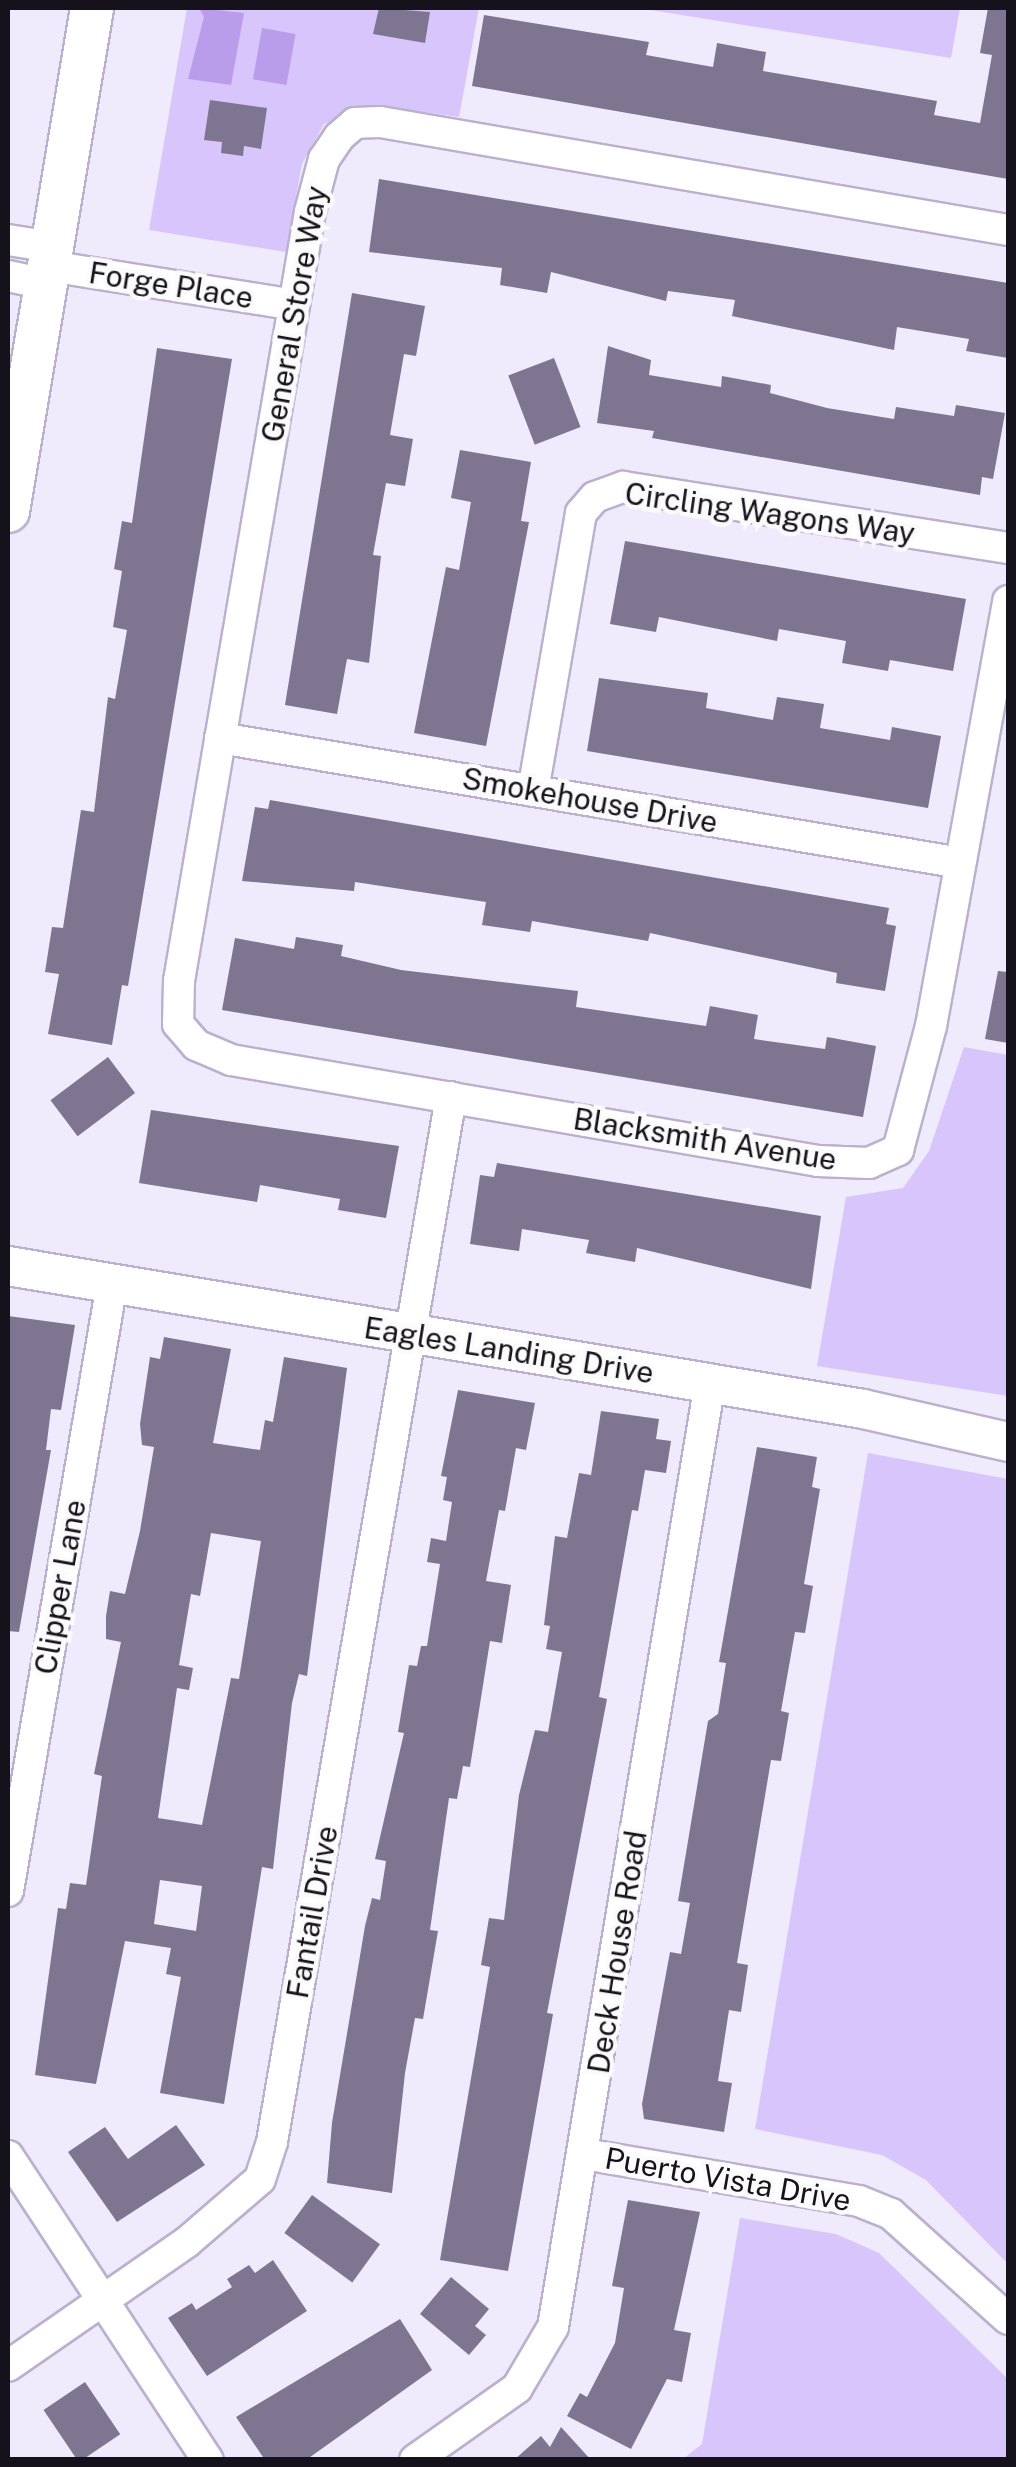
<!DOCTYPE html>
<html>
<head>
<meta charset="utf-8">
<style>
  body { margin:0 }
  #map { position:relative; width:1016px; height:2467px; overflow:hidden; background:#f0eafd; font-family:"Public Sans",sans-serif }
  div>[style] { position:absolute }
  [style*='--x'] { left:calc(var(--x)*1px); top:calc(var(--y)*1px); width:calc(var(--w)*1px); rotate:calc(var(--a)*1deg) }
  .green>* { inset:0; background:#d8c5fb }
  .water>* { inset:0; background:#ba9dea; transform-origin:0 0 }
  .building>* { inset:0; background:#7e7590; transform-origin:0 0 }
  .roads { filter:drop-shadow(2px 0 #bbb1ce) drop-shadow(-2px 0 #bbb1ce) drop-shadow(0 2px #bbb1ce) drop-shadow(0 -2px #bbb1ce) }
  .minor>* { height:30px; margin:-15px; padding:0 15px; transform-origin:15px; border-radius:15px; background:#fff }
  .tertiary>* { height:38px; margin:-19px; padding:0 19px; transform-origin:19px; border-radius:19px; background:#fff }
  .secondary>* { height:42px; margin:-21px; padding:0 21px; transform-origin:21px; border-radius:21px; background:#fff }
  span { translate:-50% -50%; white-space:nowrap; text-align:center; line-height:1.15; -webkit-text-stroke:9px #fbfbfb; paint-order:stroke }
  .street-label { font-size:30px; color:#16121c }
  .frame { position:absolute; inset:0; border:10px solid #16121c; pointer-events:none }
</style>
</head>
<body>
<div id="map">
  <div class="green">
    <div style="clip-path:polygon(187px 8px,479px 8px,459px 117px,375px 105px,324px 124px,302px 164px,286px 252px,149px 230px)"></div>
    <div style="clip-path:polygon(638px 8px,960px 8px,951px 58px)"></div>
    <div style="clip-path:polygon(964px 1047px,1008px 1055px,1008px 1396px,817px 1366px,846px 1197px,903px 1188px,929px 1151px)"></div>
    <div style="clip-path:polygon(868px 1453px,1008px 1479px,1008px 2264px,926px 2180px,882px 2155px,755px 2129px)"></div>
    <div style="clip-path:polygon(740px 2218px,836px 2234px,879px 2253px,1008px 2379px,1008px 2459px,683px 2459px,702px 2444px)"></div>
  </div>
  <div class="water">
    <div style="clip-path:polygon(199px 8px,244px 13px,231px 85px,188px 79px,204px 17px)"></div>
    <div style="left:262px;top:28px;width:34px;height:52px;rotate:10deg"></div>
  </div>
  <div class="building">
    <div style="clip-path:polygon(379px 8px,430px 12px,425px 43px,373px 34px)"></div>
    <div style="clip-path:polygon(988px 8px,1008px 8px,1008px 179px,472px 86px,484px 15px,649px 42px,646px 55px,713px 67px,717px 43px,766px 52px,763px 71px,937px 101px,934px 115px,980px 123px,992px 55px,980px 53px)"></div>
    <div style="clip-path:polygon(210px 100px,267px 108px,261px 149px,244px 146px,243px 156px,221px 153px,222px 142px,204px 140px)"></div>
    <div style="clip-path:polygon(379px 179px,1008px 283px,1008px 358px,966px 351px,969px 339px,897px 327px,894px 350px,732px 316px,735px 300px,668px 291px,666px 301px,551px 272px,547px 293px,500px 285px,502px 268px,369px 252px)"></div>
    <div style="clip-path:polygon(352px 293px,425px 306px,416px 356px,404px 354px,390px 435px,413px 439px,405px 486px,386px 483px,373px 555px,381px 556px,369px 663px,347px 659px,337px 714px,285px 705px)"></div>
    <div style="clip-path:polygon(608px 346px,651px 360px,649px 375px,721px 387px,722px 376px,771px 385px,770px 393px,827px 408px,894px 419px,896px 407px,954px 416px,956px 405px,1005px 413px,993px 479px,982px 477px,980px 495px,652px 438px,654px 431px,597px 423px)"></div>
    <div style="clip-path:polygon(157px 348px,232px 359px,128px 986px,122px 985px,112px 1045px,48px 1034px,59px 974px,45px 972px,52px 927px,63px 928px,81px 810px,94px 812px,108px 697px,115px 699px,127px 630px,113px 627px,122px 571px,114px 569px,122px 521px,132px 523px)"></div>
    <div style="left:554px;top:358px;width:74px;height:49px;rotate:69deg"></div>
    <div style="clip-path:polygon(460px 450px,531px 462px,521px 521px,529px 522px,486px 746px,414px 733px,446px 567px,459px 570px,471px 502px,451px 498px)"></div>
    <div style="clip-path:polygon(625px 541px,966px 599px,953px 671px,890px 660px,888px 671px,842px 663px,846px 641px,779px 629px,777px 641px,659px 617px,656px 632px,610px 624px)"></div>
    <div style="clip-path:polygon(599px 678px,708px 693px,706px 708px,773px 720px,777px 697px,824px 704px,820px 728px,890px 740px,892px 727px,941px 736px,928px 808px,587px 751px)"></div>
    <div style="clip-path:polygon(270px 800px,889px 908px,886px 924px,896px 926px,885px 991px,836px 983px,837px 973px,650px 933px,648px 941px,532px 921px,530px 932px,482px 925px,486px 902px,355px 882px,354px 891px,242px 881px,255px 807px,268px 809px)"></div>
    <div style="clip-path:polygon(296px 937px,343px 945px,341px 956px,401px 970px,578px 991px,576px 1007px,706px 1026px,710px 1006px,758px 1015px,754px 1039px,825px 1049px,827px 1037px,876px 1046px,863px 1117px,222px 1010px,235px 938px,294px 949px)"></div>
    <div style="clip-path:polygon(998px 971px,1008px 972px,1008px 1043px,985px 1039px)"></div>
    <div style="left:108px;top:1057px;width:45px;height:72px;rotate:53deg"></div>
    <div style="clip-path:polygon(151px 1110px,399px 1146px,386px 1218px,338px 1210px,340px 1199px,260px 1185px,257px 1202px,139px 1183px)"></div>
    <div style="clip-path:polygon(497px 1163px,821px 1216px,811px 1289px,637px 1248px,635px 1262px,586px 1253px,589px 1240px,522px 1229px,519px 1251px,470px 1244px,480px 1175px,494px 1177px)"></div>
    <div style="clip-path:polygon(8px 1316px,75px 1325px,61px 1410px,51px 1409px,46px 1450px,51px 1450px,19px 1632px,8px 1631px)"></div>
    <div style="clip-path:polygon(evenodd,164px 1337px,231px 1349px,213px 1443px,260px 1450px,265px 1420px,273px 1422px,284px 1357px,347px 1368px,307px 1676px,299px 1674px,292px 1703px,273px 1869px,262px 1867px,224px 2104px,160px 2093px,181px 1977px,166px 1974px,171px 1948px,125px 1941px,96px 2084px,35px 2075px,58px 1908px,66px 1909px,70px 1883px,86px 1885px,102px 1776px,94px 1774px,121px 1642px,106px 1639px,106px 1616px,110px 1591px,125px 1594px,140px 1531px,154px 1447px,142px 1445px,140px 1424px,150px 1357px,160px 1359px,164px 1337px,211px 1533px,261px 1541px,239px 1679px,231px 1678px,202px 1825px,158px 1818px,177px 1688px,189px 1690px,193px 1668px,179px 1665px,191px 1594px,200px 1596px,211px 1533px,164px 1337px,160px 1880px,202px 1886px,196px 1931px,154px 1924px,160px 1880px)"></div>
    <div style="clip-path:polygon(458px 1390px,535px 1403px,526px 1450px,516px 1448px,505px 1511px,499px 1510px,486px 1581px,511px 1585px,502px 1643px,490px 1641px,470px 1767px,463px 1766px,457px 1799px,449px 1798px,430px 1930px,438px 1931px,423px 2019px,415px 2018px,405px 2073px,392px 2193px,327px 2183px,332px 2123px,365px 1926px,372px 1898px,380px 1900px,386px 1861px,375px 1859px,404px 1733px,398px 1732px,409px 1665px,417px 1666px,421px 1646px,427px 1646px,440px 1564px,427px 1562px,431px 1538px,446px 1541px,452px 1502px,443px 1500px,447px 1477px,441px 1476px)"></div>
    <div style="clip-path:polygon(601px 1411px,659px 1419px,656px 1439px,671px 1441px,666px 1473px,645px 1470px,638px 1511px,632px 1510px,599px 1697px,607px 1699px,547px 2013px,553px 2014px,508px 2271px,440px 2260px,490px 1967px,481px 1965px,489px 1918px,504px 1920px,519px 1795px,535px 1730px,548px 1732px,562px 1652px,546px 1649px,550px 1626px,544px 1625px,555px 1536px,567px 1538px,579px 1473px,591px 1475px)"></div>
    <div style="clip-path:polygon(757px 1447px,817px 1457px,812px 1487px,820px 1489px,804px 1584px,813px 1586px,805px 1633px,795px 1632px,781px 1711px,789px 1713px,781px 1761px,771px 1760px,737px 1963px,748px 1965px,741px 2012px,729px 2010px,718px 2081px,732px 2083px,724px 2132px,644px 2119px,642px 2104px,670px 1952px,681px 1954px,690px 1903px,678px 1901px,708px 1721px,718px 1714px,726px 1663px,719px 1662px)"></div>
    <div style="clip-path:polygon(176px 2125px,205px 2165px,117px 2222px,68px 2152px,105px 2127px,128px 2159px)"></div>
    <div style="left:312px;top:2195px;width:84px;height:47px;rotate:36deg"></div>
    <div style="clip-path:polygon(628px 2200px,700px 2212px,674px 2330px,691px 2333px,682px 2382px,667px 2379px,631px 2449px,567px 2416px,580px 2393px,587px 2397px,615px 2343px,624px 2288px,612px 2286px)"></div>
    <div style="clip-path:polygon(273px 2260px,307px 2311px,207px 2376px,168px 2318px,192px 2303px,196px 2310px,232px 2287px,227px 2279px,249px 2265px,255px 2273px)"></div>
    <div style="clip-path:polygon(451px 2277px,489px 2309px,475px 2326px,486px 2335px,469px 2355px,420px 2314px)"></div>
    <div style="clip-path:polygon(400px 2319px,432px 2370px,306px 2460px,265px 2460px,236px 2417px)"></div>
    <div style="left:85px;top:2382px;width:63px;height:50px;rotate:56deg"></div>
    <div style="clip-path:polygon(561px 2427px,591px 2460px,514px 2460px,541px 2436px,550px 2447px)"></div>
  </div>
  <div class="roads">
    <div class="minor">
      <div style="--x:1008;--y:230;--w:637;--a:-170.24"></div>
      <div style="--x:380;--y:122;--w:25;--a:178"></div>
      <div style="--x:355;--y:123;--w:21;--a:139"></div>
      <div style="--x:339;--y:137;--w:27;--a:124"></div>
      <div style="--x:324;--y:159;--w:55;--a:104.8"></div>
      <div style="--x:310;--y:212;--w:780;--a:99.67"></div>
      <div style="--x:179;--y:981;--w:43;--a:91.3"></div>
      <div style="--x:178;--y:1024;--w:28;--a:49"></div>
      <div style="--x:196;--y:1045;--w:38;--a:23"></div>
      <div style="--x:231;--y:1060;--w:596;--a:9.76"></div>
      <div style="--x:818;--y:1161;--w:51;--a:2.2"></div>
      <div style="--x:869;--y:1163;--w:32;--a:-24"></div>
      <div style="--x:898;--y:1150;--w:128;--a:-75.1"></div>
      <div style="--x:931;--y:1026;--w:432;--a:-79.7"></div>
      <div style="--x:8;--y:240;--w:45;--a:9"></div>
      <div style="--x:49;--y:266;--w:248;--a:9"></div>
      <div style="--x:8;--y:276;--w:38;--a:12"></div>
      <div style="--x:220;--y:738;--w:751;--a:9.58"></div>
      <div style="--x:533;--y:791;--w:282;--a:-80.2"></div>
      <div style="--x:581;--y:513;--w:21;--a:-49"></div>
      <div style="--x:595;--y:497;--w:30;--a:-20"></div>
      <div style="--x:623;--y:487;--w:390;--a:9"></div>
      <div style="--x:8;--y:1891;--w:616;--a:-80.28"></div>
      <div style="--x:584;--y:2154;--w:279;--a:9.7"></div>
      <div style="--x:859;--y:2201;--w:35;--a:22"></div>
      <div style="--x:891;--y:2214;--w:157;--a:41.9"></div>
      <div style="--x:8;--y:2156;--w:364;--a:56.7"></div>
      <div style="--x:8;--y:2366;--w:218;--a:-34.7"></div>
      <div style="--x:187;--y:2242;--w:96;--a:-40.8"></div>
      <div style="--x:260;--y:2179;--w:39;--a:-72"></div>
      <div style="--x:272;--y:2142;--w:1060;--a:-80.28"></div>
      <div style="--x:415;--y:2460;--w:125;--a:-35.2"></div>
      <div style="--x:517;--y:2388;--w:71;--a:-59.5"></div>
      <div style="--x:553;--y:2327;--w:957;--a:-80.56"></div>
    </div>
    <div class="tertiary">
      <div style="--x:8;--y:1266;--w:867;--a:9.49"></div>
      <div style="--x:863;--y:1409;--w:149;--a:12.8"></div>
    </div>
    <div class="secondary">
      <div style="--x:8;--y:511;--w:510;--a:-80.52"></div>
    </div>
  </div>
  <div class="street-label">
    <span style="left:171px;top:285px;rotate:9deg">Forge Place</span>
    <span style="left:294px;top:314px;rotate:-80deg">General Store Way</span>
    <span style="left:770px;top:513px;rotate:8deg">Circling Wagons Way</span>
    <span style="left:590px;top:800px;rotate:10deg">Smokehouse Drive</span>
    <span style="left:705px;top:1139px;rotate:9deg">Blacksmith Avenue</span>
    <span style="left:509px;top:1350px;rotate:9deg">Eagles Landing Drive</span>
    <span style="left:60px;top:1587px;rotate:-80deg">Clipper Lane</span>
    <span style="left:312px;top:1912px;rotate:-80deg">Fantail Drive</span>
    <span style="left:617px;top:1952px;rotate:-81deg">Deck House Road</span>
    <span style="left:728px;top:2179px;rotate:10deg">Puerto Vista Drive</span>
  </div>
  <div class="frame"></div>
</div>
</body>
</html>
